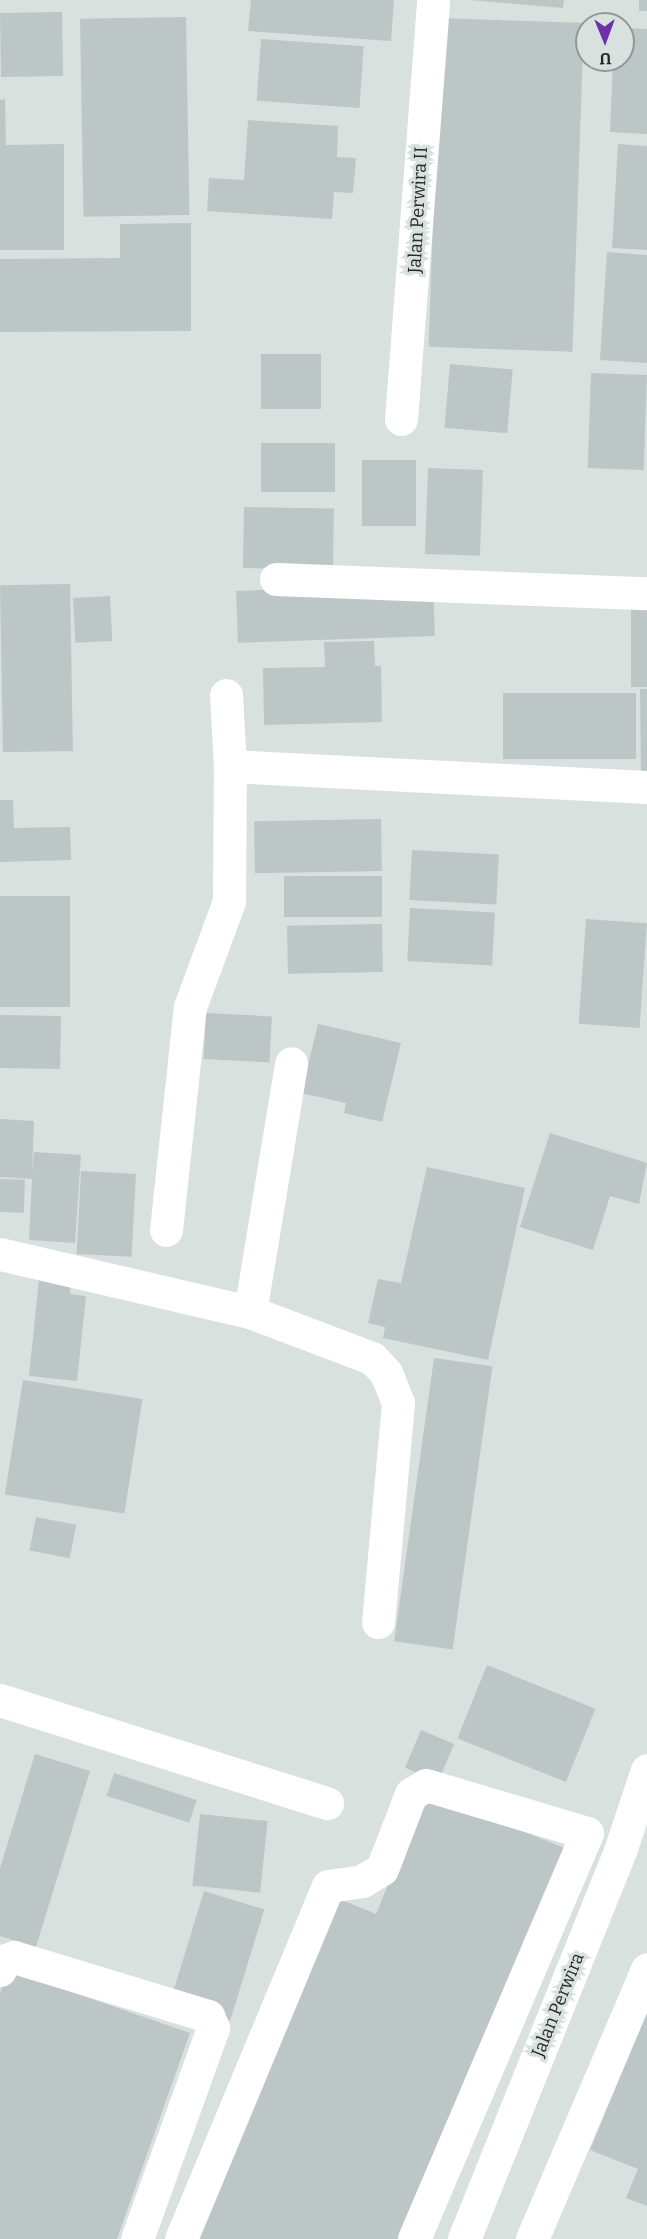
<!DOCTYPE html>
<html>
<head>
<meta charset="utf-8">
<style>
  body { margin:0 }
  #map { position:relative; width:647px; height:2239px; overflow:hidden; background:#d9e1de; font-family:Bitter,serif }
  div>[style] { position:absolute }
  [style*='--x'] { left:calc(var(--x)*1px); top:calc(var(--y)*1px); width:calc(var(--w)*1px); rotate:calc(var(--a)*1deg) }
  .building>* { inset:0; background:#bdc6c6; transform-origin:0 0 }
  .minor>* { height:33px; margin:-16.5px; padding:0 16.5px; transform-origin:16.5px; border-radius:16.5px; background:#fff }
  span { translate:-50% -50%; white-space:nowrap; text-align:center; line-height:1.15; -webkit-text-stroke:6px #d9e1de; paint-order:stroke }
  .street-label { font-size:18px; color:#262928 }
  .north { position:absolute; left:575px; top:12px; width:60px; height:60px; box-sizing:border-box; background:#d9e1de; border:2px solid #919795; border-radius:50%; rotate:179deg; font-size:16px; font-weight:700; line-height:24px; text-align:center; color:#262928 }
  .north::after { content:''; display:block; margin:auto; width:21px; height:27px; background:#6d31a7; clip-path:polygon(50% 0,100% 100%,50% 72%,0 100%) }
</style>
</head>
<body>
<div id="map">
  <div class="building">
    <div style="clip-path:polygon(251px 0,394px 0,391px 41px,248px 31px)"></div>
    <div style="clip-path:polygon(470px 0,564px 0,563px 8px)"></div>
    <div style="left:639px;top:0;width:8px;height:11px"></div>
    <div style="left:62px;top:12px;width:64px;height:62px;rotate:89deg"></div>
    <div style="left:186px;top:17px;width:198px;height:106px;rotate:89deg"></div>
    <div style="left:440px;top:18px;width:144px;height:329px;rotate:2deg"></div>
    <div style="clip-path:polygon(623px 28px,647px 29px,647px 134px,610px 132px,613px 60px,623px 60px)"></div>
    <div style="left:261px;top:39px;width:103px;height:62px;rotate:4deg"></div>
    <div style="clip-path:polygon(5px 99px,6px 145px,64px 144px,64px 250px,0 250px,0 100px)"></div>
    <div style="clip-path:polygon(248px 120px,338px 126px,337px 157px,356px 158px,353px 193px,334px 192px,332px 219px,207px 211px,209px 178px,244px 180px)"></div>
    <div style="clip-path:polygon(618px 144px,647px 146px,647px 250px,612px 248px)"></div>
    <div style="clip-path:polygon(191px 223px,191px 331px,0 332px,0 259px,120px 258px,120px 224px)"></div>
    <div style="clip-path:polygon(607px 252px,647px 255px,647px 363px,600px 360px)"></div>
    <div style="left:321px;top:354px;width:55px;height:60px;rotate:90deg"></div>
    <div style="left:450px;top:364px;width:63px;height:64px;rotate:5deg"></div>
    <div style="left:591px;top:373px;width:56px;height:95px;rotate:2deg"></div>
    <div style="left:261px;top:443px;width:74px;height:49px"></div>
    <div style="left:416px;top:460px;width:66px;height:54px;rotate:90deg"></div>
    <div style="left:428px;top:468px;width:55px;height:86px;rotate:2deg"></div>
    <div style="left:244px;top:507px;width:90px;height:61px;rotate:1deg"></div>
    <div style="left:70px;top:584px;width:167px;height:70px;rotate:89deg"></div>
    <div style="left:433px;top:584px;width:52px;height:197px;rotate:88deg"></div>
    <div style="left:110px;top:596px;width:45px;height:37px;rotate:87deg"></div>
    <div style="left:631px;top:600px;width:16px;height:87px"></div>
    <div style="clip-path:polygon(374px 641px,375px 666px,381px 666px,382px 722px,264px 725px,263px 668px,325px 667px,324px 642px)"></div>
    <div style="clip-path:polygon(640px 689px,647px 689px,647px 776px,641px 776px)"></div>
    <div style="left:636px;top:693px;width:66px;height:133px;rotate:90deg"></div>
    <div style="clip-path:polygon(0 800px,13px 800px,14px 828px,70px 827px,71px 860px,0 862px)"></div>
    <div style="left:381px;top:819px;width:52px;height:127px;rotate:89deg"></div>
    <div style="left:412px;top:850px;width:87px;height:50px;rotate:3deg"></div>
    <div style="left:382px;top:876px;width:41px;height:98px;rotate:90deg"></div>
    <div style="left:0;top:896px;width:70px;height:111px"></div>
    <div style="left:410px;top:908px;width:85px;height:53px;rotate:3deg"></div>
    <div style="left:586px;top:919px;width:61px;height:105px;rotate:4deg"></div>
    <div style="left:382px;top:924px;width:48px;height:95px;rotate:89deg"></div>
    <div style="left:206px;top:1013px;width:66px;height:46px;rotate:3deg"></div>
    <div style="left:0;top:1015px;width:61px;height:53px;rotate:1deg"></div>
    <div style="clip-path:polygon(318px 1024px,401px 1043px,382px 1122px,344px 1113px,346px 1103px,301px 1093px)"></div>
    <div style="clip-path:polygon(0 1119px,34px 1121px,32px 1172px,34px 1152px,81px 1155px,75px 1243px,29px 1240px,32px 1179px,0 1177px)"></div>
    <div style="clip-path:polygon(550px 1133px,647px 1163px,639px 1204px,610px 1196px,593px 1250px,520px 1227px)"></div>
    <div style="clip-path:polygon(427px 1167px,525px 1188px,488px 1360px,383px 1338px,385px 1327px,368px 1323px,378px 1279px,401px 1283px)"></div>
    <div style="left:81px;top:1171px;width:55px;height:83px;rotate:3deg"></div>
    <div style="left:0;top:1179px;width:25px;height:33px;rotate:2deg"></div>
    <div style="clip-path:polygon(40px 1269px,72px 1273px,70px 1294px,86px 1296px,77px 1381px,29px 1376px)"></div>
    <div style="left:434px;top:1358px;width:59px;height:286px;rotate:8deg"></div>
    <div style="left:23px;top:1380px;width:121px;height:116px;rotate:9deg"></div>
    <div style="left:36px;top:1517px;width:41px;height:34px;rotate:11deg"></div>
    <div style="left:487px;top:1665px;width:117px;height:79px;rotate:22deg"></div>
    <div style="left:421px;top:1730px;width:36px;height:41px;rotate:23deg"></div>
    <div style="clip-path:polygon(35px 1754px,90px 1771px,36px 1947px,0 1936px,0 1868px)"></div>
    <div style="left:114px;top:1773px;width:87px;height:24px;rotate:18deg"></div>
    <div style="clip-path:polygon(426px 1792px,567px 1849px,407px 2239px,189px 2239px,330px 1895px,376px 1914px)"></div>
    <div style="left:200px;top:1814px;width:68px;height:72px;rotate:6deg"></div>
    <div style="left:204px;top:1891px;width:63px;height:116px;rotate:17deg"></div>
    <div style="clip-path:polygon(8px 1970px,190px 2033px,117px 2239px,0 2239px,0 1994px)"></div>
    <div style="clip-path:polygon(647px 2012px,647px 2206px,626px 2198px,638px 2169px,590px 2150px)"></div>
  </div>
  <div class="minor">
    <div style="--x:401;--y:419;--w:420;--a:-85.6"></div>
    <div style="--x:276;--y:579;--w:371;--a:2.2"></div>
    <div style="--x:226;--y:695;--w:71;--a:86.8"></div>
    <div style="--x:230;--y:766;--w:418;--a:2.9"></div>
    <div style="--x:166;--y:1230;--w:224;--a:-83.9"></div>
    <div style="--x:190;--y:1007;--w:113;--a:-69.8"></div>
    <div style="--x:229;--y:901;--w:135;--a:-89.6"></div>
    <div style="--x:0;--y:1254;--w:257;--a:13.1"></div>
    <div style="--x:250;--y:1312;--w:130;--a:20.7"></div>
    <div style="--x:372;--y:1358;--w:21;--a:47"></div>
    <div style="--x:386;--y:1373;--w:32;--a:68"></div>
    <div style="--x:398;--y:1403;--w:220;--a:95.2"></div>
    <div style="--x:250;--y:1312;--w:252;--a:-80.6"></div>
    <div style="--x:0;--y:1700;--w:343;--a:17.5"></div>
    <div style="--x:0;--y:1970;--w:9;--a:-72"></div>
    <div style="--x:3;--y:1961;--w:12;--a:-20"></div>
    <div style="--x:14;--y:1957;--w:203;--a:16.9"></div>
    <div style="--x:208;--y:2016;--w:13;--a:67"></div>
    <div style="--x:213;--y:2028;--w:224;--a:109.8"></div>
    <div style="--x:181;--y:2239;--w:382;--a:-67.4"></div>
    <div style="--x:328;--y:1886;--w:34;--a:-8"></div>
    <div style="--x:362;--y:1881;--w:23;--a:-31"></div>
    <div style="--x:382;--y:1869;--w:80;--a:-68.9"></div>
    <div style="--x:411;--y:1794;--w:17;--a:-31"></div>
    <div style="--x:426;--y:1785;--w:168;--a:16.6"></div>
    <div style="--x:587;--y:1833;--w:441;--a:113.1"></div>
    <div style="--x:464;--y:2239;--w:421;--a:-68.1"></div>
    <div style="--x:621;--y:1848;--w:82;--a:-71.6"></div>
    <div style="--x:532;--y:2239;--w:293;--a:-66.9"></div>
  </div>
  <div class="street-label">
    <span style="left:418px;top:210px;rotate:-87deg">Jalan Perwira II</span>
    <span style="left:558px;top:2005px;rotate:-68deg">Jalan Perwira</span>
  </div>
  <div class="north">U</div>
</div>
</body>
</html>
